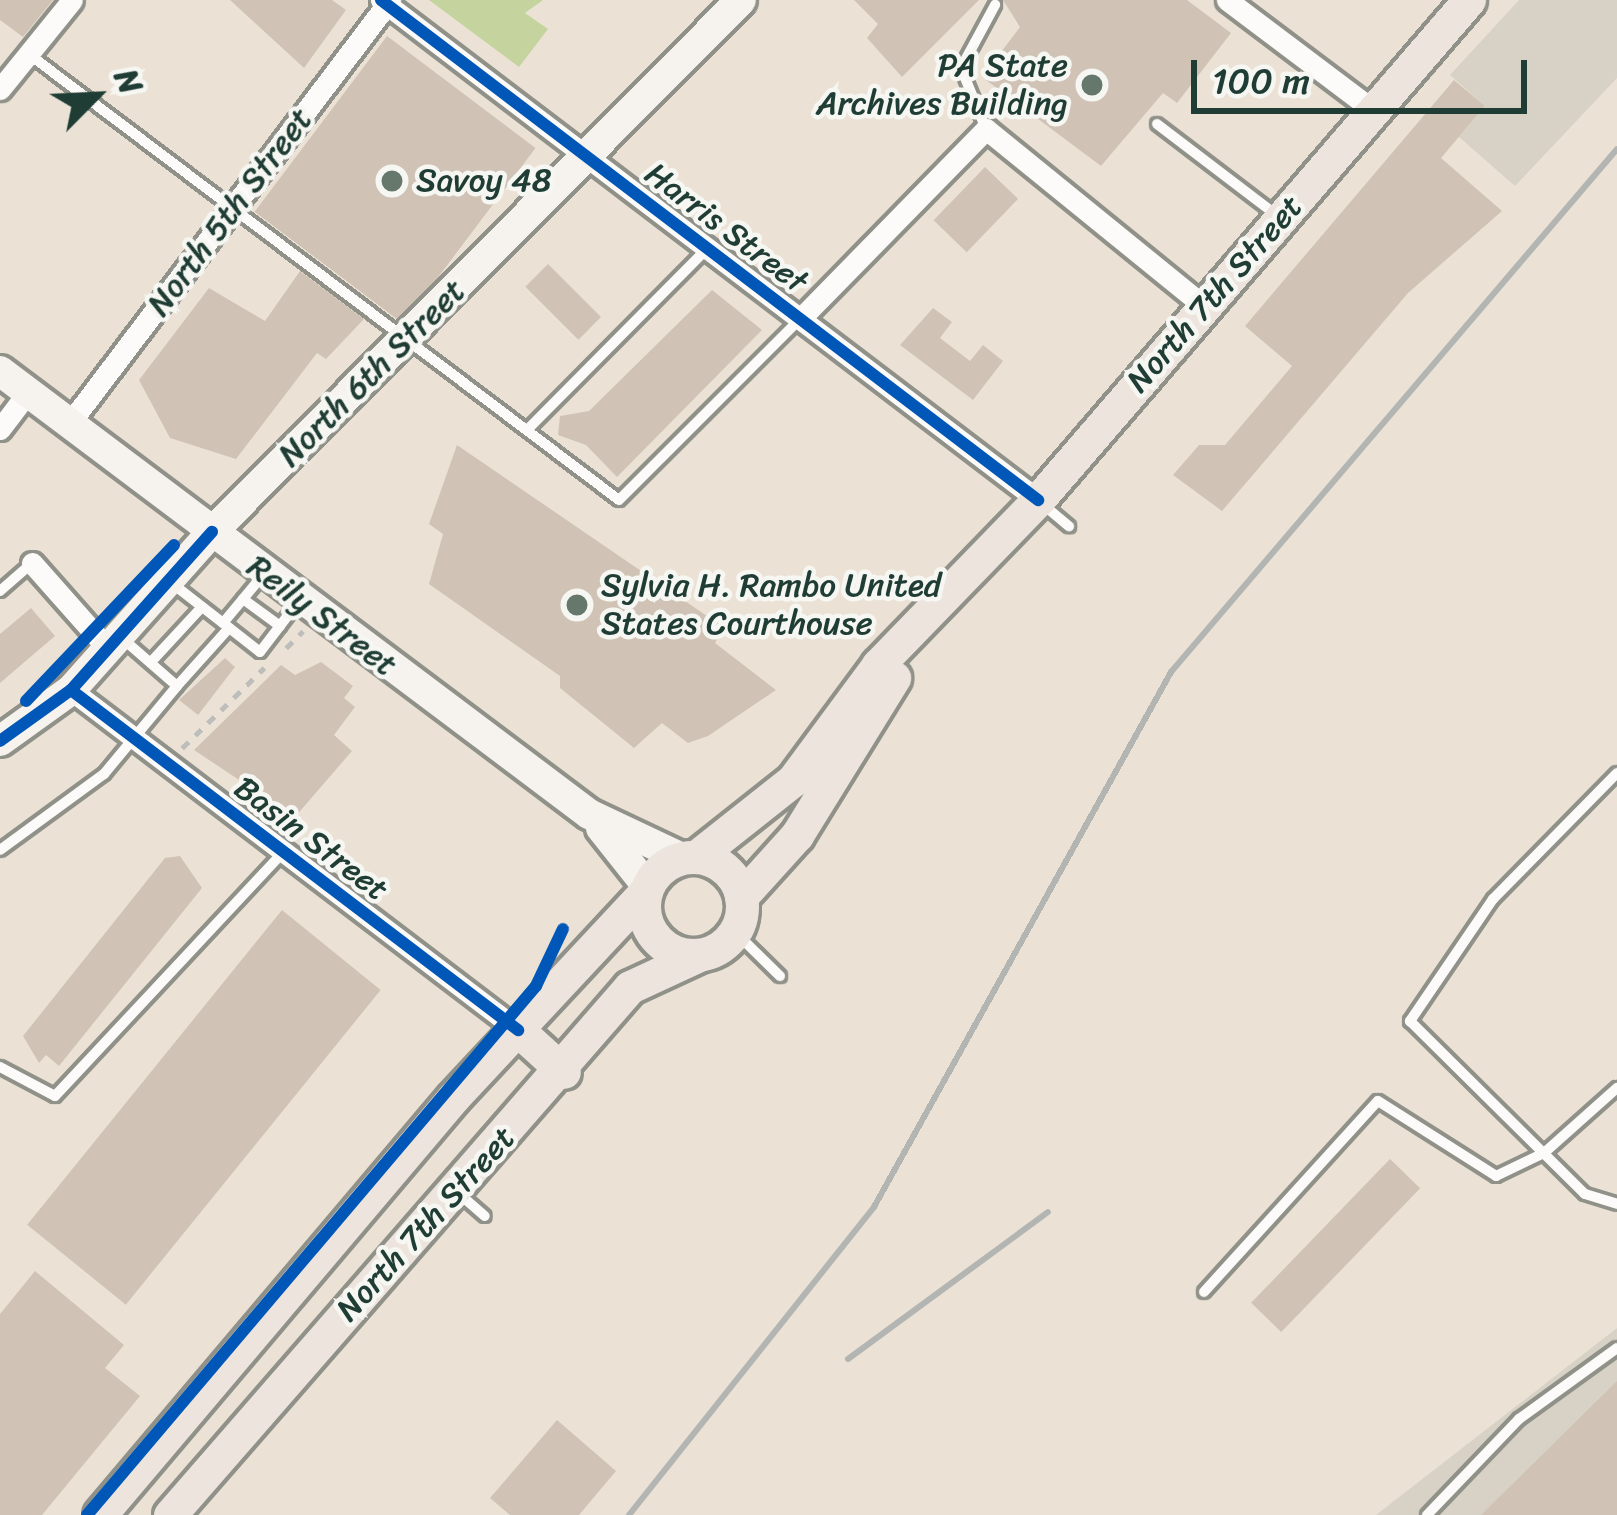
<!DOCTYPE html>
<html>
<head>
<meta charset="utf-8">
<style>
  body { margin:0 }
  #map { position:relative; width:1617px; height:1515px; overflow:hidden; background:#ebe2d5; font-family:Sriracha,sans-serif }
  div>[style] { position:absolute }
  [style*='--x'] { left:calc(var(--x)*1px); top:calc(var(--y)*1px); width:calc(var(--w)*1px); rotate:calc(var(--a)*1deg) }
  .industrial>* { inset:0; background:#d7d2c5 }
  .green>* { inset:0; background:#c5d49e }
  .building>* { inset:0; background:#d0c3b5; transform-origin:0 0 }
  .path>* { height:4.5px; margin-top:-2.25px; transform-origin:0; background:repeating-linear-gradient(90deg,#bdbebc 0 9px,transparent 0 18px) }
  .roads { filter:drop-shadow(3px 0 #909189) drop-shadow(-3px 0 #909189) drop-shadow(0 3px #909189) drop-shadow(0 -3px #909189) }
  .service>* { height:10px; margin:-5px; padding:0 5px; transform-origin:5px; border-radius:5px; background:#fcfbf9 }
  .minor>* { height:21px; margin:-10.5px; padding:0 10.5px; transform-origin:10.5px; border-radius:10.5px; background:#fcfbf9 }
  .secondary>* { height:30px; margin:-15px; padding:0 15px; transform-origin:15px; border-radius:15px; background:#f6f2ee }
  .primary>* { height:33px; margin:-16.5px; padding:0 16.5px; transform-origin:16.5px; border-radius:16.5px; background:#ede5dd }
  .primary>.ring { margin:-16.5px; padding:0; box-sizing:content-box; background:none; border:33px solid #ede5dd; border-radius:50% }
  .rail>* { height:6px; margin:-3px; padding:0 3px; transform-origin:3px; border-radius:3px; background:#b3b5b2 }
  .cycleway>* { height:12px; margin:-6px; padding:0 6px; transform-origin:6px; border-radius:6px; background:#0057b8 }
  .dots>* { width:33px; height:33px; translate:-50% -50%; box-sizing:border-box; border:6px solid #f6f6f2; border-radius:50% }
  span { translate:-50% -50%; white-space:nowrap; text-align:center; line-height:1.15; -webkit-text-stroke:9px #f6f6f2; paint-order:stroke }
  .poi-label { font-size:33px; color:#1f3d34 }
  .right { translate:-100% -50%; text-align:right }
  .left { translate:0 -50%; text-align:left }
  .street-label { font-size:33px; color:#1f3d34 }
  .north { position:absolute; left:36px; top:36px; width:120px; height:120px; -webkit-text-stroke:9px #f6f6f2; paint-order:stroke; rotate:66deg; font-size:33px; font-weight:700; line-height:48px; text-align:center; color:#1f3d34 }
  .north::after { content:''; display:block; margin:auto; width:42px; height:54px; background:#1f3d34; clip-path:polygon(50% 0,100% 100%,50% 72%,0 100%) }
  .scale { position:absolute; left:1191px; top:60px; width:336px; height:54px; box-sizing:border-box; border:6px solid #1f3d34; border-top:0; padding-left:15px; font-size:36px; line-height:42px; white-space:nowrap; color:#1f3d34; -webkit-text-stroke:9px #f6f6f2; paint-order:stroke }
</style>
</head>
<body>
<div id="map">
  <div class="industrial">
    <div style="clip-path:polygon(1519px 0,1617px 0,1617px 78px,1515px 186px,1459px 137px,1485px 106px,1450px 75px)"></div>
    <div style="clip-path:polygon(1617px 1328px,1617px 1515px,1376px 1515px)"></div>
  </div>
  <div class="green">
    <div style="clip-path:polygon(429px 0,543px 0,525px 13px,548px 29px,519px 67px)"></div>
  </div>
  <div class="building">
    <div style="clip-path:polygon(0 0,53px 0,23px 37px,0 20px)"></div>
    <div style="clip-path:polygon(230px 0,332px 0,346px 10px,304px 68px)"></div>
    <div style="clip-path:polygon(854px 0,979px 0,902px 77px,867px 38px,878px 24px)"></div>
    <div style="clip-path:polygon(1003px 0,1187px 0,1231px 33px,1177px 103px,1163px 93px,1101px 166px,982px 77px,1020px 27px)"></div>
    <div style="left:387px;top:36px;width:186px;height:220px;rotate:37deg"></div>
    <div style="clip-path:polygon(1454px 80px,1485px 106px,1441px 158px,1502px 211px,1408px 293px,1222px 511px,1173px 475px,1199px 445px,1225px 445px,1292px 366px,1245px 326px)"></div>
    <div style="left:985px;top:167px;width:46px;height:74px;rotate:44deg"></div>
    <div style="left:548px;top:264px;width:75px;height:32px;rotate:45deg"></div>
    <div style="clip-path:polygon(300px 271px,364px 319px,326px 359px,317px 353px,236px 459px,170px 438px,139px 380px,209px 288px,265px 321px)"></div>
    <div style="clip-path:polygon(712px 290px,762px 330px,617px 477px,586px 445px,558px 435px,560px 416px,589px 411px)"></div>
    <div style="clip-path:polygon(933px 308px,952px 322px,940px 338px,970px 361px,983px 345px,1003px 361px,973px 400px,900px 345px)"></div>
    <div style="clip-path:polygon(457px 445px,723px 627px,715px 643px,776px 690px,708px 736px,688px 743px,662px 723px,634px 748px,560px 688px,560px 676px,429px 584px,443px 534px,429px 524px)"></div>
    <div style="clip-path:polygon(31px 608px,55px 636px,0 683px,0 634px)"></div>
    <div style="clip-path:polygon(225px 658px,235px 667px,198px 715px,179px 700px)"></div>
    <div style="clip-path:polygon(321px 662px,353px 686px,344px 698px,355px 707px,334px 735px,352px 751px,295px 817px,194px 750px,281px 665px,295px 675px)"></div>
    <div style="clip-path:polygon(180px 856px,202px 888px,59px 1066px,46px 1055px,39px 1063px,23px 1036px,165px 858px)"></div>
    <div style="left:282px;top:910px;width:127px;height:405px;rotate:39deg"></div>
    <div style="left:1390px;top:1159px;width:42px;height:200px;rotate:44deg"></div>
    <div style="clip-path:polygon(35px 1271px,124px 1345px,105px 1368px,140px 1396px,42px 1515px,0 1515px,0 1314px)"></div>
    <div style="clip-path:polygon(1617px 1381px,1617px 1515px,1481px 1515px)"></div>
    <div style="clip-path:polygon(557px 1420px,616px 1471px,579px 1515px,510px 1515px,490px 1498px)"></div>
  </div>
  <div class="path">
    <div style="--x:286;--y:648;--w:24;--a:-45"></div>
    <div style="--x:182;--y:748;--w:115;--a:-44.3"></div>
  </div>
  <div class="roads">
    <div class="service">
      <div style="--x:30;--y:55;--w:738;--a:37.07"></div>
      <div style="--x:619;--y:500;--w:256;--a:-45"></div>
      <div style="--x:1157;--y:124;--w:153;--a:37.3"></div>
      <div style="--x:986;--y:129;--w:66;--a:-112.3"></div>
      <div style="--x:961;--y:68;--w:72;--a:-61.6"></div>
      <div style="--x:527;--y:430;--w:257;--a:-45.2"></div>
      <div style="--x:1040;--y:502;--w:38;--a:40"></div>
      <div style="--x:263;--y:575;--w:62;--a:129.8"></div>
      <div style="--x:223;--y:623;--w:47;--a:38.1"></div>
      <div style="--x:260;--y:652;--w:64;--a:-52.6"></div>
      <div style="--x:169;--y:581;--w:68;--a:37.9"></div>
      <div style="--x:0;--y:591;--w:43;--a:-41.2"></div>
      <div style="--x:243;--y:599;--w:46;--a:36.1"></div>
      <div style="--x:151;--y:662;--w:75;--a:-47.2"></div>
      <div style="--x:177;--y:686;--w:78;--a:-48.1"></div>
      <div style="--x:1617;--y:773;--w:177;--a:134.5"></div>
      <div style="--x:1493;--y:899;--w:148;--a:124.2"></div>
      <div style="--x:1410;--y:1021;--w:246;--a:44.7"></div>
      <div style="--x:1585;--y:1194;--w:34;--a:17"></div>
      <div style="--x:0;--y:850;--w:129;--a:-36.2"></div>
      <div style="--x:104;--y:774;--w:114;--a:-50.3"></div>
      <div style="--x:177;--y:686;--w:72;--a:-139"></div>
      <div style="--x:735;--y:932;--w:63;--a:44.4"></div>
      <div style="--x:0;--y:1067;--w:62;--a:27.8"></div>
      <div style="--x:55;--y:1096;--w:334;--a:-46.9"></div>
      <div style="--x:456;--y:1191;--w:38;--a:41"></div>
      <div style="--x:1204;--y:1292;--w:258;--a:-47.7"></div>
      <div style="--x:1378;--y:1101;--w:140;--a:32.4"></div>
      <div style="--x:1496;--y:1176;--w:53;--a:-25.6"></div>
      <div style="--x:1544;--y:1153;--w:98;--a:-41.7"></div>
      <div style="--x:1427;--y:1515;--w:133;--a:-46.2"></div>
      <div style="--x:1519;--y:1419;--w:121;--a:-35.9"></div>
    </div>
    <div class="minor">
      <div style="--x:381;--y:0;--w:826;--a:37.27"></div>
      <div style="--x:1227;--y:0;--w:183;--a:37"></div>
      <div style="--x:0;--y:89;--w:114;--a:-51"></div>
      <div style="--x:800;--y:319;--w:266;--a:-45.6"></div>
      <div style="--x:986;--y:129;--w:282;--a:39.1"></div>
      <div style="--x:69;--y:424;--w:532;--a:-52.87"></div>
      <div style="--x:0;--y:429;--w:46;--a:-52.9"></div>
      <div style="--x:32;--y:563;--w:115;--a:48.5"></div>
      <div style="--x:71;--y:690;--w:562;--a:37.26"></div>
    </div>
    <div class="secondary">
      <div style="--x:0;--y:371;--w:737;--a:36.95"></div>
      <div style="--x:589;--y:814;--w:103;--a:25.3"></div>
      <div style="--x:0;--y:741;--w:87;--a:-35.7"></div>
      <div style="--x:71;--y:690;--w:212;--a:-48.3"></div>
      <div style="--x:212;--y:532;--w:750;--a:-45.16"></div>
      <div style="--x:601;--y:828;--w:74;--a:51.6"></div>
    </div>
    <div class="primary">
      <div class="ring" style="left:644px;top:857px;width:65px;height:65px"></div>
      <div style="--x:696;--y:857;--w:124;--a:-38.4"></div>
      <div style="--x:793;--y:780;--w:143;--a:-53.5"></div>
      <div style="--x:878;--y:665;--w:230;--a:-45.9"></div>
      <div style="--x:1038;--y:500;--w:660;--a:-49.24"></div>
      <div style="--x:741;--y:897;--w:84;--a:-47.9"></div>
      <div style="--x:797;--y:835;--w:185;--a:-58.3"></div>
      <div style="--x:518;--y:1030;--w:62;--a:42.4"></div>
      <div style="--x:100;--y:1515;--w:546;--a:-49.75"></div>
      <div style="--x:453;--y:1098;--w:282;--a:-47"></div>
      <div style="--x:170;--y:1515;--w:700;--a:-48.94"></div>
      <div style="--x:630;--y:987;--w:74;--a:-24.8"></div>
    </div>
  </div>
  <div class="rail">
    <div style="--x:848;--y:1359;--w:248;--a:-36.3"></div>
    <div style="--x:629;--y:1515;--w:394;--a:-51.5"></div>
    <div style="--x:874;--y:1207;--w:612;--a:-60.96"></div>
    <div style="--x:1171;--y:672;--w:687;--a:-49.54"></div>
  </div>
  <div class="cycleway">
    <div style="--x:381;--y:0;--w:826;--a:37.27"></div>
    <div style="--x:71;--y:690;--w:562;--a:37.26"></div>
    <div style="--x:26;--y:701;--w:215;--a:-46.5"></div>
    <div style="--x:0;--y:741;--w:87;--a:-35.7"></div>
    <div style="--x:71;--y:690;--w:212;--a:-48.3"></div>
    <div style="--x:87;--y:1515;--w:694;--a:-49.68"></div>
    <div style="--x:536;--y:986;--w:63;--a:-64.7"></div>
  </div>
  <div class="dots">
    <div style="left:1092px;top:85px;background:#66776c"></div>
    <div style="left:392px;top:181px;background:#66776c"></div>
    <div style="left:577px;top:605px;background:#66776c"></div>
  </div>
  <div class="poi-label">
    <span class="right" style="left:1068px;top:85px">PA State<br>Archives Building</span>
    <span class="left" style="left:416px;top:181px">Savoy 48</span>
    <span class="left" style="left:601px;top:605px">Sylvia H. Rambo United<br>States Courthouse</span>
  </div>
  <div class="street-label">
    <span style="left:230px;top:212px;rotate:-53deg">North 5th Street</span>
    <span style="left:726px;top:228px;rotate:37deg">Harris Street</span>
    <span style="left:1215px;top:294px;rotate:-49deg">North 7th Street</span>
    <span style="left:372px;top:373px;rotate:-45deg">North 6th Street</span>
    <span style="left:322px;top:616px;rotate:37deg">Reily Street</span>
    <span style="left:311px;top:839px;rotate:37deg">Basin Street</span>
    <span style="left:426px;top:1224px;rotate:-48deg">North 7th Street</span>
  </div>
  <div class="north">N</div>
  <div class="scale">100 m</div>
</div>
</body>
</html>
